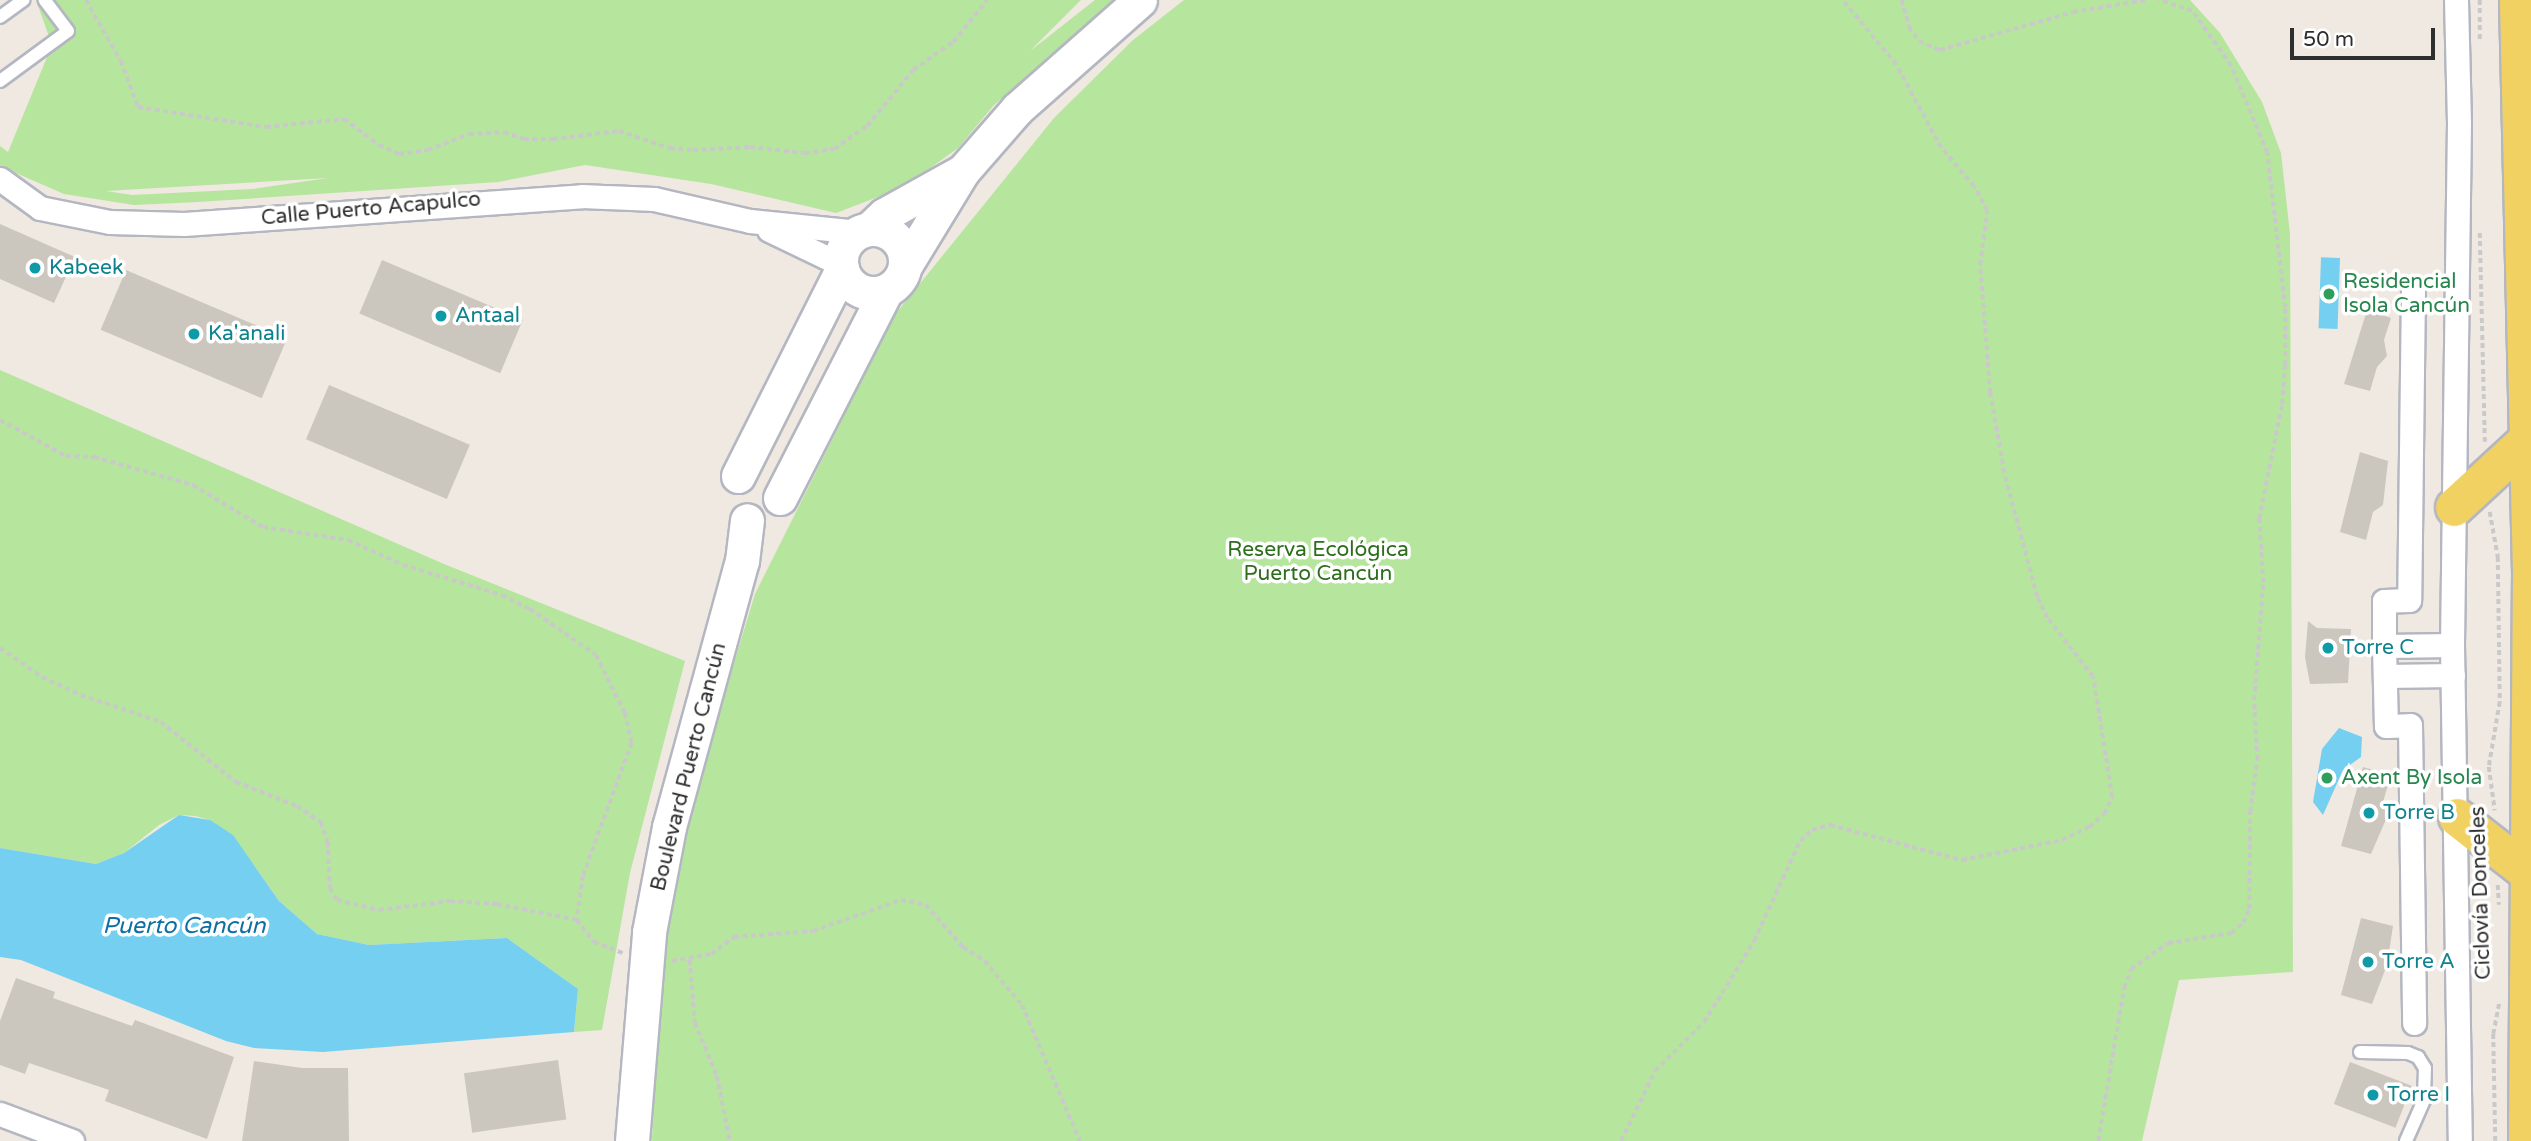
<!DOCTYPE html>
<html>
<head>
<meta charset="utf-8">
<style>
  body { margin:0 }
  #map { position:relative; width:2531px; height:1141px; overflow:hidden; background:#efe9e1; font-family:"Varela Round",sans-serif }
  div>[style] { position:absolute }
  [style*='--x'] { left:calc(var(--x)*1px); top:calc(var(--y)*1px); width:calc(var(--w)*1px); rotate:calc(var(--a)*1deg) }
  .green>* { inset:0; background:#b6e59e }
  .water>* { inset:0; background:#75cff0; transform-origin:0 0 }
  .building>* { inset:0; background:#cbc7bf; transform-origin:0 0 }
  .path>* { height:3.5px; margin-top:-1.75px; transform-origin:0; background:repeating-linear-gradient(90deg,#c9c9c9 0 5px,transparent 0 8.5px) }
  .roads { filter:drop-shadow(2px 0 #b4b7c1) drop-shadow(-2px 0 #b4b7c1) drop-shadow(0 2px #b4b7c1) drop-shadow(0 -2px #b4b7c1) }
  .lane>* { height:12px; margin:-6px; padding:0 6px; transform-origin:6px; border-radius:6px; background:#fff }
  .street>* { height:23px; margin:-11.5px; padding:0 11.5px; transform-origin:11.5px; border-radius:11.5px; background:#fff }
  .secondary>* { height:33px; margin:-16.5px; padding:0 16.5px; transform-origin:16.5px; border-radius:16.5px; background:#fff }
  .secondary>.ring { margin:-16.5px; padding:0; box-sizing:content-box; background:none; border:33px solid #fff; border-radius:50% }
  .primary>* { height:37px; margin:-18.5px; padding:0 18.5px; transform-origin:18.5px; border-radius:18.5px; background:#f2d163 }
  .dots>* { width:19px; height:19px; translate:-50% -50%; box-sizing:border-box; border:4px solid #fff; border-radius:50% }
  span { translate:-50% -50%; white-space:nowrap; text-align:center; line-height:1.15; -webkit-text-stroke:7px #fff; paint-order:stroke }
  .street-label { font-size:21px; color:#2e2e2e }
  .culture-label { font-size:21px; color:#0d838f }
  .left { translate:0 -50%; text-align:left }
  .leisure-label { font-size:21px; color:#27864d }
  .park-label { font-size:21px; color:#2c6e1b }
  .water-label { font-size:23px; color:#0d6fa3; font-style:italic }
  .scale { position:absolute; left:2290px; top:28px; width:145px; height:32px; box-sizing:border-box; border:4px solid #2e2e2e; border-top:0; padding-left:9px; font-size:21px; line-height:24px; white-space:nowrap; color:#2e2e2e; -webkit-text-stroke:5px #fff; paint-order:stroke }
</style>
</head>
<body>
<div id="map">
  <div class="green">
    <div style="clip-path:polygon(evenodd,36px 0,1081px 0,1030px 51px,1095px 0,1118px 0,994px 105px,958px 148px,904px 187px,836px 213px,711px 184px,585px 165px,498px 182px,198px 202px,134px 205px,64px 194px,0 166px,0 146px,8px 152px,52px 45px,36px 0,328px 178px,252px 189px,132px 195px,106px 191px,328px 178px)"></div>
    <div style="clip-path:polygon(1184px 0,2190px 0,2220px 33px,2262px 102px,2281px 153px,2290px 234px,2293px 972px,2179px 980px,2142px 1141px,652px 1141px,661px 953px,673px 883px,706px 755px,755px 594px,843px 418px,867px 349px,1054px 118px,1133px 40px)"></div>
    <div style="clip-path:polygon(0 370px,444px 564px,685px 661px,630px 873px,602px 1030px,574px 1032px,578px 989px,507px 938px,369px 945px,317px 934px,279px 901px,254px 865px,210px 820px,195px 816px,179px 815px,159px 825px,124px 853px,96px 864px,0 848px)"></div>
  </div>
  <div class="water">
    <div style="left:2340px;top:258px;width:71px;height:19px;rotate:92deg"></div>
    <div style="clip-path:polygon(2339px 728px,2362px 737px,2361px 757px,2343px 770px,2323px 815px,2313px 802px,2322px 749px)"></div>
    <div style="clip-path:polygon(179px 815px,210px 820px,233px 835px,279px 901px,317px 934px,369px 945px,507px 938px,578px 989px,574px 1032px,323px 1052px,254px 1048px,226px 1041px,21px 960px,0 957px,0 848px,96px 864px,124px 853px)"></div>
  </div>
  <div class="building">
    <div style="clip-path:polygon(0 224px,75px 257px,54px 303px,0 279px)"></div>
    <div style="left:382px;top:260px;width:153px;height:58px;rotate:23deg"></div>
    <div style="left:126px;top:270px;width:175px;height:65px;rotate:23deg"></div>
    <div style="clip-path:polygon(2367px 310px,2391px 318px,2384px 340px,2387px 356px,2377px 367px,2370px 391px,2344px 384px)"></div>
    <div style="left:329px;top:385px;width:153px;height:59px;rotate:23deg"></div>
    <div style="clip-path:polygon(2360px 452px,2388px 461px,2383px 505px,2373px 512px,2366px 540px,2340px 532px)"></div>
    <div style="clip-path:polygon(2308px 621px,2317px 628px,2351px 629px,2348px 683px,2310px 684px,2305px 657px)"></div>
    <div style="clip-path:polygon(2363px 767px,2391px 775px,2383px 802px,2387px 817px,2371px 854px,2341px 846px)"></div>
    <div style="clip-path:polygon(2361px 918px,2393px 926px,2387px 965px,2372px 1004px,2341px 995px)"></div>
    <div style="clip-path:polygon(16px 978px,55px 992px,53px 998px,132px 1026px,135px 1020px,234px 1057px,207px 1139px,105px 1101px,109px 1090px,29px 1063px,25px 1074px,0 1065px,0 1021px)"></div>
    <div style="left:558px;top:1060px;width:60px;height:95px;rotate:82deg"></div>
    <div style="clip-path:polygon(254px 1061px,302px 1068px,348px 1068px,349px 1141px,242px 1141px)"></div>
    <div style="left:2350px;top:1062px;width:66px;height:45px;rotate:21deg"></div>
  </div>
  <div class="path">
    <div style="--x:86;--y:0;--w:70;--a:60.2"></div>
    <div style="--x:121;--y:61;--w:49;--a:69.7"></div>
    <div style="--x:138;--y:107;--w:130;--a:8.9"></div>
    <div style="--x:266;--y:127;--w:78;--a:-5.9"></div>
    <div style="--x:344;--y:119;--w:44;--a:36.6"></div>
    <div style="--x:379;--y:145;--w:22;--a:24"></div>
    <div style="--x:399;--y:154;--w:29;--a:-8"></div>
    <div style="--x:428;--y:150;--w:44;--a:-21.3"></div>
    <div style="--x:469;--y:134;--w:35;--a:-3"></div>
    <div style="--x:504;--y:132;--w:21;--a:19"></div>
    <div style="--x:524;--y:139;--w:29;--a:0"></div>
    <div style="--x:553;--y:139;--w:66;--a:-6.9"></div>
    <div style="--x:619;--y:131;--w:54;--a:18.4"></div>
    <div style="--x:670;--y:148;--w:23;--a:5"></div>
    <div style="--x:693;--y:150;--w:57;--a:-3"></div>
    <div style="--x:750;--y:147;--w:55;--a:6.2"></div>
    <div style="--x:805;--y:153;--w:29;--a:-8"></div>
    <div style="--x:834;--y:149;--w:40;--a:-34.9"></div>
    <div style="--x:867;--y:126;--w:72;--a:-50.6"></div>
    <div style="--x:913;--y:70;--w:49;--a:-35"></div>
    <div style="--x:953;--y:42;--w:54;--a:-51"></div>
    <div style="--x:1902;--y:0;--w:28;--a:75"></div>
    <div style="--x:1909;--y:27;--w:17;--a:54"></div>
    <div style="--x:1919;--y:41;--w:23;--a:23"></div>
    <div style="--x:1940;--y:50;--w:138;--a:-15.9"></div>
    <div style="--x:2073;--y:12;--w:74;--a:-9.3"></div>
    <div style="--x:2480;--y:0;--w:40;--a:90"></div>
    <div style="--x:2480;--y:233;--w:209;--a:88.6"></div>
    <div style="--x:0;--y:420;--w:75;--a:28.6"></div>
    <div style="--x:66;--y:456;--w:28;--a:2"></div>
    <div style="--x:94;--y:457;--w:103;--a:15.8"></div>
    <div style="--x:193;--y:485;--w:82;--a:31"></div>
    <div style="--x:263;--y:527;--w:86;--a:8.7"></div>
    <div style="--x:348;--y:540;--w:60;--a:24.4"></div>
    <div style="--x:403;--y:565;--w:103;--a:16.9"></div>
    <div style="--x:502;--y:595;--w:31;--a:27"></div>
    <div style="--x:530;--y:609;--w:80;--a:34.9"></div>
    <div style="--x:596;--y:655;--w:65;--a:63.4"></div>
    <div style="--x:625;--y:713;--w:31;--a:77"></div>
    <div style="--x:632;--y:743;--w:142;--a:110.2"></div>
    <div style="--x:583;--y:876;--w:44;--a:97.8"></div>
    <div style="--x:577;--y:920;--w:28;--a:52"></div>
    <div style="--x:594;--y:942;--w:31;--a:21"></div>
    <div style="--x:2490;--y:512;--w:46;--a:79.9"></div>
    <div style="--x:2498;--y:557;--w:145;--a:89.2"></div>
    <div style="--x:2500;--y:702;--w:66;--a:99.6"></div>
    <div style="--x:2489;--y:767;--w:44;--a:82.2"></div>
    <div style="--x:0;--y:648;--w:51;--a:34.6"></div>
    <div style="--x:42;--y:677;--w:43;--a:24.8"></div>
    <div style="--x:81;--y:695;--w:84;--a:18.6"></div>
    <div style="--x:161;--y:722;--w:96;--a:38.7"></div>
    <div style="--x:236;--y:782;--w:66;--a:21.5"></div>
    <div style="--x:297;--y:806;--w:29;--a:34"></div>
    <div style="--x:321;--y:822;--w:21;--a:71"></div>
    <div style="--x:328;--y:842;--w:46;--a:87.5"></div>
    <div style="--x:330;--y:888;--w:14;--a:60"></div>
    <div style="--x:337;--y:900;--w:43;--a:13.4"></div>
    <div style="--x:379;--y:910;--w:72;--a:-7.2"></div>
    <div style="--x:450;--y:901;--w:47;--a:3.7"></div>
    <div style="--x:497;--y:904;--w:82;--a:11.3"></div>
    <div style="--x:2498;--y:885;--w:20;--a:87"></div>
    <div style="--x:690;--y:960;--w:63;--a:85.5"></div>
    <div style="--x:695;--y:1023;--w:57;--a:67.5"></div>
    <div style="--x:717;--y:1076;--w:66;--a:78.7"></div>
    <div style="--x:672;--y:961;--w:40;--a:-10"></div>
    <div style="--x:711;--y:954;--w:29;--a:-36"></div>
    <div style="--x:734;--y:937;--w:79;--a:-4.3"></div>
    <div style="--x:813;--y:931;--w:93;--a:-19.4"></div>
    <div style="--x:901;--y:900;--w:25;--a:11"></div>
    <div style="--x:926;--y:905;--w:56;--a:48.6"></div>
    <div style="--x:963;--y:947;--w:26;--a:32"></div>
    <div style="--x:985;--y:961;--w:57;--a:49.9"></div>
    <div style="--x:1022;--y:1005;--w:148;--a:66.9"></div>
    <div style="--x:1621;--y:1141;--w:78;--a:-64.1"></div>
    <div style="--x:1655;--y:1071;--w:69;--a:-45"></div>
    <div style="--x:1704;--y:1022;--w:95;--a:-58.3"></div>
    <div style="--x:1754;--y:941;--w:110;--a:-65.3"></div>
    <div style="--x:1800;--y:841;--w:16;--a:-43"></div>
    <div style="--x:1812;--y:830;--w:19;--a:-16"></div>
    <div style="--x:1830;--y:825;--w:137;--a:14.9"></div>
    <div style="--x:1962;--y:860;--w:102;--a:-11.3"></div>
    <div style="--x:2062;--y:840;--w:30;--a:-26"></div>
    <div style="--x:2089;--y:827;--w:20;--a:-41"></div>
    <div style="--x:2104;--y:814;--w:19;--a:-65"></div>
    <div style="--x:2112;--y:797;--w:121;--a:-99"></div>
    <div style="--x:2093;--y:677;--w:75;--a:-127.9"></div>
    <div style="--x:2047;--y:618;--w:23;--a:-115"></div>
    <div style="--x:2037;--y:597;--w:128;--a:-104.9"></div>
    <div style="--x:2004;--y:473;--w:81;--a:-99.9"></div>
    <div style="--x:1990;--y:393;--w:128;--a:-94.5"></div>
    <div style="--x:1980;--y:265;--w:54;--a:-82.6"></div>
    <div style="--x:1987;--y:211;--w:27;--a:-118"></div>
    <div style="--x:1974;--y:187;--w:51;--a:-130.2"></div>
    <div style="--x:1941;--y:148;--w:94;--a:-118.5"></div>
    <div style="--x:1896;--y:65;--w:85;--a:-129.7"></div>
    <div style="--x:2098;--y:1141;--w:155;--a:-80.4"></div>
    <div style="--x:2124;--y:988;--w:20;--a:-70"></div>
    <div style="--x:2131;--y:969;--w:45;--a:-35.1"></div>
    <div style="--x:2168;--y:943;--w:64;--a:-9"></div>
    <div style="--x:2231;--y:933;--w:16;--a:-40"></div>
    <div style="--x:2243;--y:923;--w:15;--a:-67"></div>
    <div style="--x:2249;--y:909;--w:97;--a:-89.4"></div>
    <div style="--x:2250;--y:812;--w:52;--a:-82.3"></div>
    <div style="--x:2257;--y:760;--w:60;--a:-92.9"></div>
    <div style="--x:2254;--y:700;--w:117;--a:-85.6"></div>
    <div style="--x:2263;--y:583;--w:64;--a:-93.6"></div>
    <div style="--x:2259;--y:519;--w:117;--a:-78.7"></div>
    <div style="--x:2282;--y:404;--w:39;--a:-86"></div>
    <div style="--x:2285;--y:365;--w:57;--a:-90"></div>
    <div style="--x:2285;--y:308;--w:156;--a:-96.6"></div>
    <div style="--x:2267;--y:153;--w:94;--a:-112.5"></div>
    <div style="--x:2231;--y:66;--w:67;--a:-125.3"></div>
    <div style="--x:2192;--y:11;--w:35;--a:-162"></div>
    <div style="--x:2495;--y:1141;--w:107;--a:-91.1"></div>
    <div style="--x:2493;--y:1034;--w:31;--a:-79"></div>
  </div>
  <div class="roads">
    <div class="lane">
      <div style="--x:0;--y:17;--w:29;--a:-36"></div>
      <div style="--x:0;--y:81;--w:84;--a:-36.3"></div>
      <div style="--x:68;--y:31;--w:39;--a:-127"></div>
      <div style="--x:2360;--y:1052;--w:48;--a:1.2"></div>
      <div style="--x:2408;--y:1053;--w:11;--a:22"></div>
      <div style="--x:2418;--y:1057;--w:13;--a:58"></div>
      <div style="--x:2425;--y:1068;--w:32;--a:92"></div>
      <div style="--x:2424;--y:1100;--w:45;--a:113.7"></div>
    </div>
    <div class="street">
      <div style="--x:2456;--y:0;--w:123;--a:88.6"></div>
      <div style="--x:2459;--y:123;--w:522;--a:90.77"></div>
      <div style="--x:2452;--y:645;--w:496;--a:89.1"></div>
      <div style="--x:0;--y:179;--w:49;--a:35.9"></div>
      <div style="--x:40;--y:208;--w:71;--a:11.3"></div>
      <div style="--x:110;--y:222;--w:74;--a:1.5"></div>
      <div style="--x:184;--y:224;--w:399;--a:-4"></div>
      <div style="--x:582;--y:196;--w:72;--a:2.4"></div>
      <div style="--x:654;--y:199;--w:98;--a:12.9"></div>
      <div style="--x:750;--y:221;--w:109;--a:5.8"></div>
      <div style="--x:769;--y:230;--w:79;--a:25.6"></div>
      <div style="--x:2413;--y:289;--w:311;--a:90.7"></div>
      <div style="--x:2409;--y:600;--w:25;--a:178"></div>
      <div style="--x:2384;--y:601;--w:45;--a:90"></div>
      <div style="--x:2384;--y:646;--w:80;--a:88.6"></div>
      <div style="--x:2386;--y:726;--w:24;--a:-2"></div>
      <div style="--x:2410;--y:725;--w:298;--a:89.2"></div>
      <div style="--x:2384;--y:646;--w:68;--a:-0.8"></div>
      <div style="--x:2385;--y:676;--w:68;--a:-0.8"></div>
      <div style="--x:0;--y:1114;--w:77;--a:20.6"></div>
    </div>
    <div class="secondary">
      <div class="ring" style="left:841px;top:229px;width:31px;height:31px"></div>
      <div style="--x:869;--y:229;--w:21;--a:-43"></div>
      <div style="--x:884;--y:215;--w:88;--a:-29.2"></div>
      <div style="--x:905;--y:266;--w:111;--a:-58.6"></div>
      <div style="--x:963;--y:171;--w:82;--a:-48.9"></div>
      <div style="--x:1017;--y:109;--w:164;--a:-41.5"></div>
      <div style="--x:738;--y:476;--w:232;--a:-63.3"></div>
      <div style="--x:780;--y:498;--w:233;--a:-62.9"></div>
      <div style="--x:632;--y:1141;--w:210;--a:-85.3"></div>
      <div style="--x:649;--y:932;--w:107;--a:-79.2"></div>
      <div style="--x:669;--y:827;--w:276;--a:-74.7"></div>
      <div style="--x:742;--y:561;--w:41;--a:-83"></div>
    </div>
    <div class="primary">
      <div style="--x:2518;--y:0;--w:571;--a:88.7"></div>
      <div style="--x:2531;--y:571;--w:570;--a:90.4"></div>
      <div style="--x:2454;--y:507;--w:105;--a:-42.7"></div>
      <div style="--x:2457;--y:817;--w:93;--a:38"></div>
    </div>
  </div>
  <div class="dots">
    <div style="left:35px;top:268px;background:#0f9aa8"></div>
    <div style="left:2329px;top:294px;background:#2e9e5b"></div>
    <div style="left:441px;top:316px;background:#0f9aa8"></div>
    <div style="left:194px;top:334px;background:#0f9aa8"></div>
    <div style="left:2328px;top:648px;background:#0f9aa8"></div>
    <div style="left:2327px;top:778px;background:#2e9e5b"></div>
    <div style="left:2369px;top:813px;background:#0f9aa8"></div>
    <div style="left:2368px;top:962px;background:#0f9aa8"></div>
    <div style="left:2373px;top:1095px;background:#0f9aa8"></div>
  </div>
  <div class="street-label">
    <span style="left:371px;top:209px;rotate:-5deg">Calle Puerto Acapulco</span>
    <span style="left:689px;top:767px;rotate:-76deg">Boulevard Puerto Cancún</span>
    <span style="left:2481px;top:893px;rotate:-92deg">Ciclovía Donceles</span>
  </div>
  <div class="culture-label">
    <span class="left" style="left:49px;top:268px">Kabeek</span>
    <span class="left" style="left:455px;top:316px">Antaal</span>
    <span class="left" style="left:208px;top:334px">Ka'anali</span>
    <span class="left" style="left:2342px;top:648px">Torre C</span>
    <span class="left" style="left:2383px;top:813px">Torre B</span>
    <span class="left" style="left:2382px;top:962px">Torre A</span>
    <span class="left" style="left:2387px;top:1095px">Torre I</span>
  </div>
  <div class="leisure-label">
    <span class="left" style="left:2343px;top:294px">Residencial<br>Isola Cancún</span>
    <span class="left" style="left:2341px;top:778px">Axent By Isola</span>
  </div>
  <div class="park-label">
    <span style="left:1318px;top:562px">Reserva Ecológica<br>Puerto Cancún</span>
  </div>
  <div class="water-label">
    <span style="left:184px;top:926px">Puerto Cancún</span>
  </div>
  <div class="scale">50 m</div>
</div>
</body>
</html>
